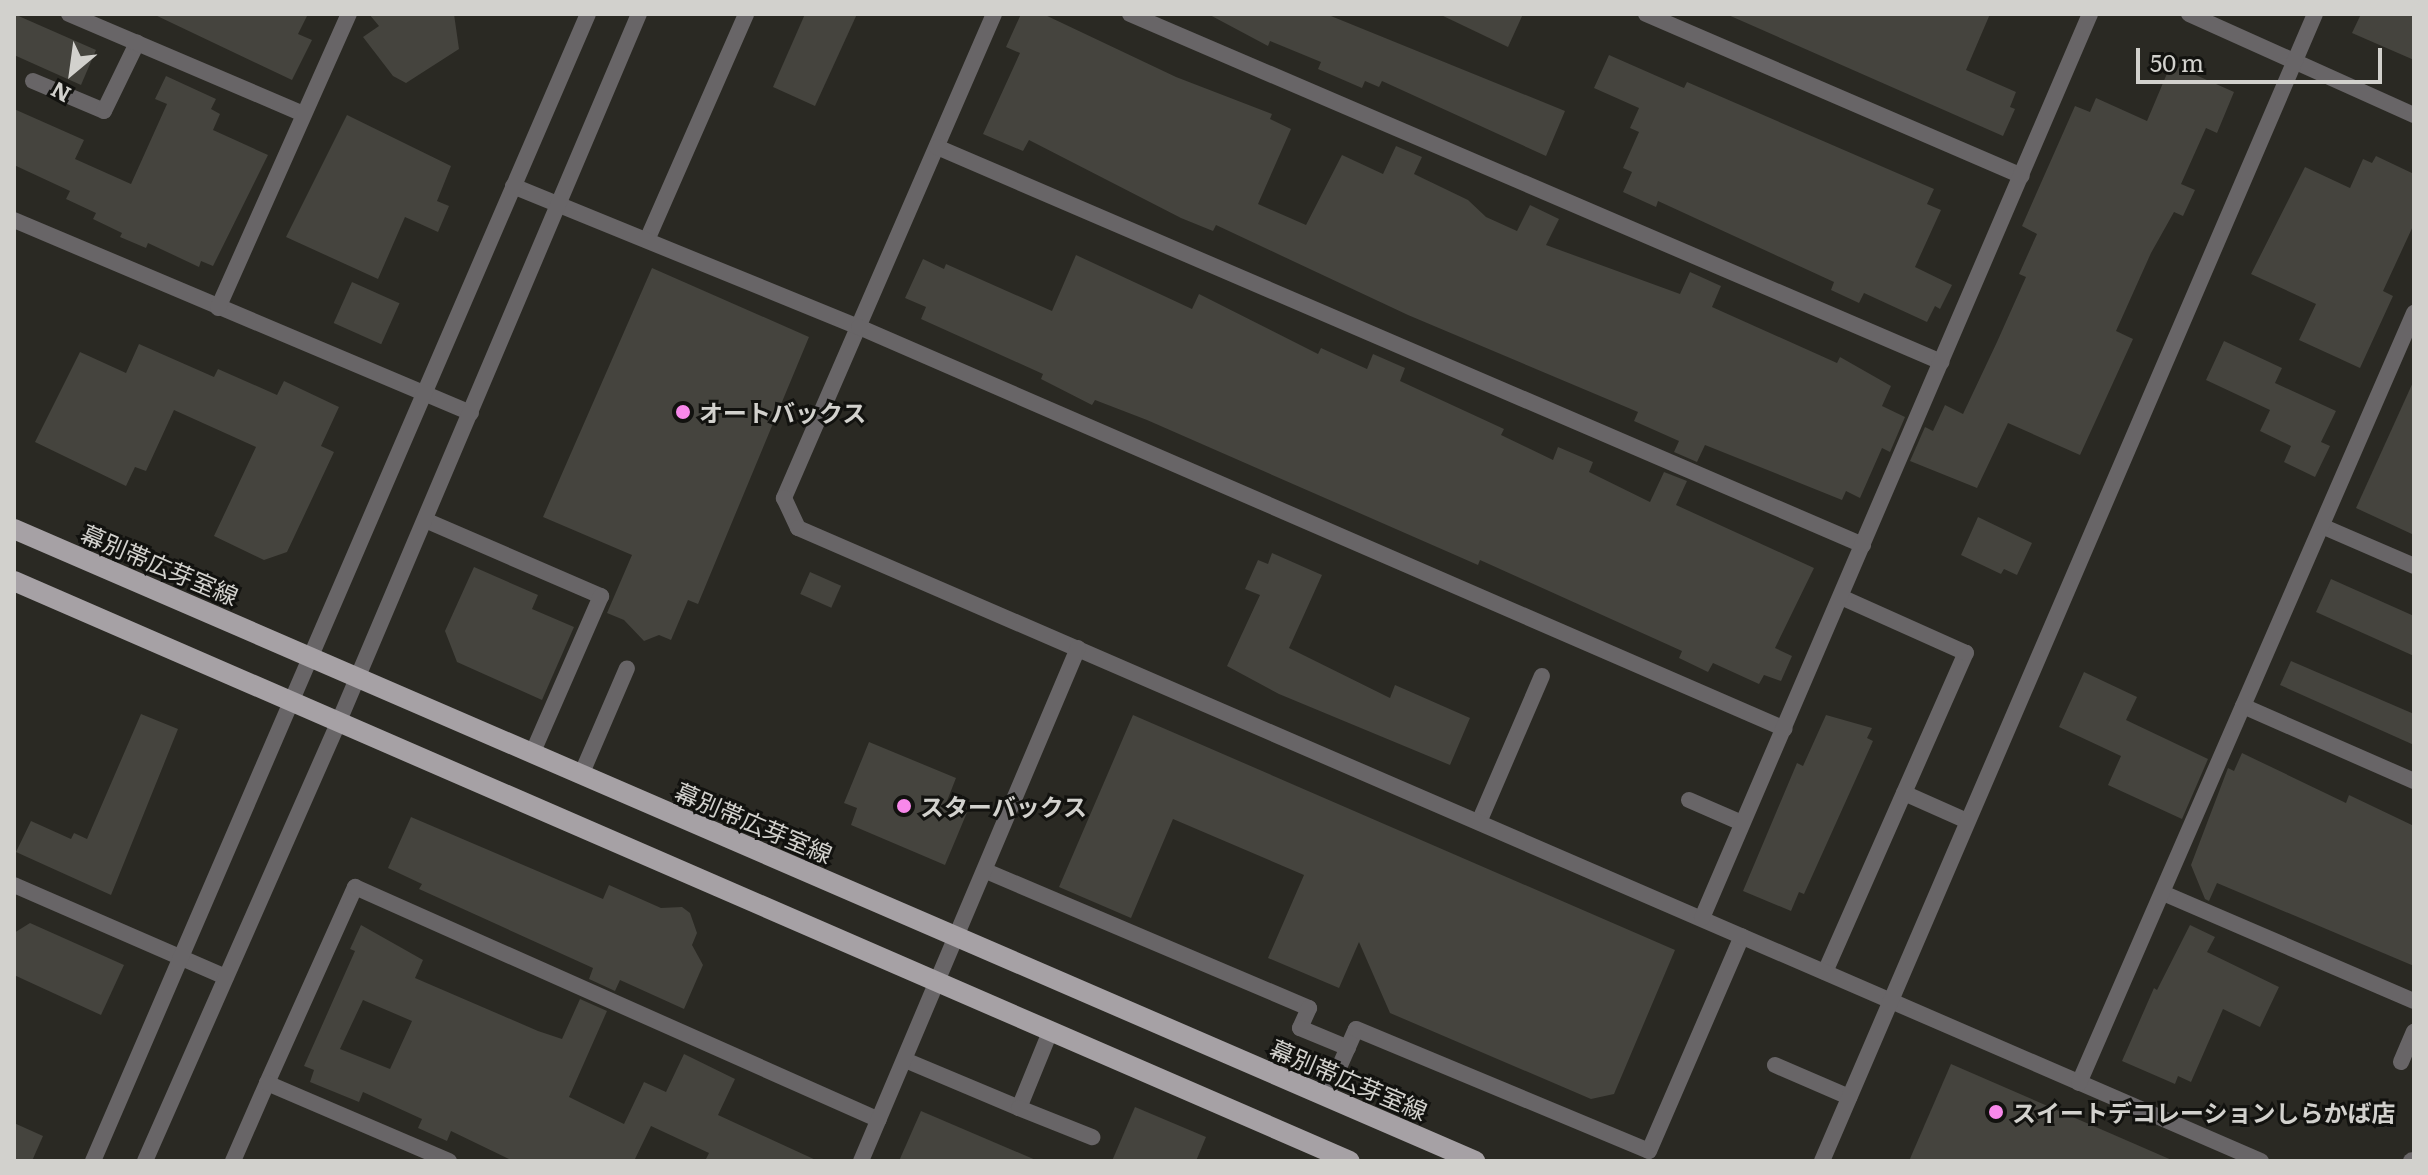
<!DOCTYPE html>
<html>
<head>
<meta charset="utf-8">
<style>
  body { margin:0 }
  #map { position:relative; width:2428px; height:1175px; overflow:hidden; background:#2a2923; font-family:Literata,"Noto Sans JP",serif }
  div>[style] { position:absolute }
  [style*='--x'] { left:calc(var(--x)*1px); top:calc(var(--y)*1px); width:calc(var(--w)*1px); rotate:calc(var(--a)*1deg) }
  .building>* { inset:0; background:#45443e; transform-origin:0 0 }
  .service>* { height:16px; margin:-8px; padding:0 8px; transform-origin:8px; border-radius:8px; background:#686567 }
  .minor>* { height:16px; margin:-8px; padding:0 8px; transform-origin:8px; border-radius:8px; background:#686567 }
  .tertiary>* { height:16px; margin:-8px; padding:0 8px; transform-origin:8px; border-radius:8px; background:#686567 }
  .primary>* { height:20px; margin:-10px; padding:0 10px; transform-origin:10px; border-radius:10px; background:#a6a1a5 }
  .dots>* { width:22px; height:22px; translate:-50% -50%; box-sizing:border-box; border:4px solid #12120f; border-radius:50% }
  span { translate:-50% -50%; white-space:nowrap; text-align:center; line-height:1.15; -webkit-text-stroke:6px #12120f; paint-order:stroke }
  .poi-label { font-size:24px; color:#d2d1cd; font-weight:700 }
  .left { translate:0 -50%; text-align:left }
  .street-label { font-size:24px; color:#d2d1cd }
  .frame { position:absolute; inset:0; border:16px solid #d2d1cd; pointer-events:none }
  .north { position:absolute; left:32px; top:32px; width:80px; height:80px; -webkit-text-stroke:6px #12120f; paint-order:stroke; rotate:209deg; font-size:22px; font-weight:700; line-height:32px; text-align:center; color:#d2d1cd }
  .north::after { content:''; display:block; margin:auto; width:28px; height:36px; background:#d2d1cd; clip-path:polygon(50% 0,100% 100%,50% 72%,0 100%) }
  .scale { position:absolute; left:2136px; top:48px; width:246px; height:36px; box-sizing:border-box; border:4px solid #d2d1cd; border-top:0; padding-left:10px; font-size:24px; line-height:28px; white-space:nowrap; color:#d2d1cd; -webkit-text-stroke:6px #12120f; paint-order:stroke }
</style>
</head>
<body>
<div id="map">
  <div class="building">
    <div style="clip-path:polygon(14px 14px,96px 50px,81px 85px,14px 55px)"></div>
    <div style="clip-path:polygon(153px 14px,308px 14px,298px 34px,312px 40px,292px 80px)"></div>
    <div style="clip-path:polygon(369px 14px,454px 14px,459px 49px,406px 83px,393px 76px,363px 37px,379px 26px)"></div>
    <div style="clip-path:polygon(805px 14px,857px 14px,815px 106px,773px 87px)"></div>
    <div style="clip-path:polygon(1021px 14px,1043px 14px,1176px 77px,1272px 114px,1270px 119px,1291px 129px,1258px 204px,1306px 225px,1342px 155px,1383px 174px,1396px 146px,1422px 157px,1414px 174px,1468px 200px,1486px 217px,1517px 231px,1530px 205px,1559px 219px,1546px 245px,1680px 294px,1690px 272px,1721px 286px,1712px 307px,1837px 363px,1840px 357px,1891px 386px,1882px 406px,1905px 417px,1890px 452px,1882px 448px,1860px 498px,1846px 491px,1842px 500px,1705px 445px,1697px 462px,1674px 452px,1679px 441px,1634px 421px,1638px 412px,1408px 315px,1216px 225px,1213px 231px,1181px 218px,1029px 140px,1023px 151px,983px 134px,1020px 53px,1006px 47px)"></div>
    <div style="clip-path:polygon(1208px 14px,1326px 14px,1565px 111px,1546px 156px,1382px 81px,1379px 87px,1365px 81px,1362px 88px,1318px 69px,1321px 62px,1270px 41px,1268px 46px)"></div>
    <div style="clip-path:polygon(1439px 14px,1523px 14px,1508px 47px)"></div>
    <div style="clip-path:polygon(1726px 14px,1990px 14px,1966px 70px,2016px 92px,2010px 107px,2015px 109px,2003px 136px)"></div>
    <div style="clip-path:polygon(2361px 14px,2414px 14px,2414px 60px,2352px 33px)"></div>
    <div style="clip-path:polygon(1609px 55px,1684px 88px,1687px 82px,1934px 189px,1927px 204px,1941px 210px,1915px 267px,1952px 285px,1940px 309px,1935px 306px,1927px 322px,1864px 293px,1859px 303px,1831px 290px,1834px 282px,1658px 201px,1656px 207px,1623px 192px,1632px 172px,1623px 168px,1639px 132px,1630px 128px,1639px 108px,1594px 88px)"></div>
    <div style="clip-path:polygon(2171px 64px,2234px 92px,2217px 133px,2206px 128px,2181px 184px,2195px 190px,2183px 216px,2174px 212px,2151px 253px,2116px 331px,2133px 339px,2080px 455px,2008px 423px,1977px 488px,1910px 461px,1925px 427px,1933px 431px,1945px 405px,1963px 414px,1997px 342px,2026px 277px,2019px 274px,2037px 234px,2022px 226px,2075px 106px,2090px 112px,2096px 98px,2147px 121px)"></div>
    <div style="clip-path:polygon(166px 76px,216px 99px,211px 109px,220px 114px,213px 130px,268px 155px,213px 266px,201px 261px,199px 267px,148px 243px,146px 248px,120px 237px,122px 233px,93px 219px,96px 213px,66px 199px,70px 191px,14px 165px,14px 109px,84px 140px,75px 159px,131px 184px,167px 104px,155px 99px)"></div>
    <div style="clip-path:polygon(347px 115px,451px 166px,437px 201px,449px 206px,438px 232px,405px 217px,378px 279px,286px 237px)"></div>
    <div style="clip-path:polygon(2376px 156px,2414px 174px,2414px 224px,2383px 291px,2393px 296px,2360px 368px,2299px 340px,2316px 304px,2251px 274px,2305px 167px,2350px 188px,2363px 159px,2372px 163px)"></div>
    <div style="clip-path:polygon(1076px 255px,1192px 309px,1199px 294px,1318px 354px,1321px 348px,1367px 369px,1373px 354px,1405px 368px,1400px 381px,1504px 429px,1501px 435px,1553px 460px,1558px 447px,1593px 462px,1589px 472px,1650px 502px,1664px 472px,1687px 481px,1676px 505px,1814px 568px,1775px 648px,1792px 656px,1781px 681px,1764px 675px,1759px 684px,1713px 663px,1708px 672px,1679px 658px,1682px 651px,1480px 560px,1478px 565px,1147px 420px,1095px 400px,1092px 405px,1041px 379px,1043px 374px,921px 319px,926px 307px,905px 298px,923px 259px,944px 269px,946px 264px,1052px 311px)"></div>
    <div style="clip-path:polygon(652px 268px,809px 337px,698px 604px,688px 600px,671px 640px,659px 635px,644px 641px,624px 620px,607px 613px,632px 555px,543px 517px)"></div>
    <div style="left:352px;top:282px;width:52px;height:45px;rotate:24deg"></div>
    <div style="clip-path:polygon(2224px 341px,2282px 368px,2275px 383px,2336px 411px,2321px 442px,2330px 446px,2315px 477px,2284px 462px,2291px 446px,2260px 431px,2270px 410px,2206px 380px)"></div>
    <div style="clip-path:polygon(139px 344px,214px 377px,218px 369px,277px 395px,284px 381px,339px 407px,321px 446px,334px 452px,287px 552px,264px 560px,214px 536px,256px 447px,174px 410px,146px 471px,135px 467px,126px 486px,35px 442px,80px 352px,126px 373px)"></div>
    <div style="clip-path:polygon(2414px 380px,2414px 535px,2356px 508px)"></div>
    <div style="clip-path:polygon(1978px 517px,2032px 543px,2017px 575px,2004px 569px,2001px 574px,1961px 555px)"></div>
    <div style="clip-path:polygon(1272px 553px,1322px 575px,1289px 648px,1390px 698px,1395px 685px,1470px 718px,1450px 765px,1279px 694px,1227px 666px,1260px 595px,1245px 589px,1258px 560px,1268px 564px)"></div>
    <div style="clip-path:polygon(474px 567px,538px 595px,532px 609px,574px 627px,542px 700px,457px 662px,445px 631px)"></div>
    <div style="left:810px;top:572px;width:34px;height:24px;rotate:24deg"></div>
    <div style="clip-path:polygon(2331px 579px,2414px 616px,2414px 656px,2316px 612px)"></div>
    <div style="clip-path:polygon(2291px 661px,2414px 714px,2414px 745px,2280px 685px)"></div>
    <div style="clip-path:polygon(2084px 672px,2137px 697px,2126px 720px,2208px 759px,2182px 819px,2108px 785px,2121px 756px,2059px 727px)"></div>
    <div style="clip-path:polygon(141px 714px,178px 729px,111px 895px,16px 852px,31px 821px,71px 839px,74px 833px,87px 839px)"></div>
    <div style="clip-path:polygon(1133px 715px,1675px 950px,1614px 1094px,1591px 1099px,1390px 1013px,1359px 942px,1339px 988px,1268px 958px,1304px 875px,1173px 819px,1131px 918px,1059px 887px)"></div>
    <div style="clip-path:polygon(1826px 715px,1872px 728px,1867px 738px,1873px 741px,1804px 894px,1799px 892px,1791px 911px,1743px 891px,1797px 763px,1803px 766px)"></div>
    <div style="clip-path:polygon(869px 742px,956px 778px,947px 801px,968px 810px,945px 865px,851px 825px,857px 808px,844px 803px)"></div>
    <div style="clip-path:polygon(2242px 753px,2346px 803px,2349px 795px,2414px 826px,2414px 966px,2217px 883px,2209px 901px,2205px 899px,2191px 865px,2228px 768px,2234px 771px)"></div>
    <div style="clip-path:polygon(411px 817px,603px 899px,609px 885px,661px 908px,682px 907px,690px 913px,697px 933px,692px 945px,703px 965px,684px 1009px,620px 980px,615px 991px,589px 979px,593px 968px,419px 889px,422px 884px,388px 868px)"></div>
    <div style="clip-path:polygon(30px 923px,124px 965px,101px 1015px,14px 975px,14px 933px)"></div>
    <div style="clip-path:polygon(evenodd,361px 925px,423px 960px,415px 978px,538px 1031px,562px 1039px,580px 999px,607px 1011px,569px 1097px,624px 1124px,644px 1082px,666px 1092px,684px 1054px,735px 1079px,718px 1115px,818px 1161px,705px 1161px,709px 1153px,651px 1126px,634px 1161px,513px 1161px,451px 1131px,447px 1141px,418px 1128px,422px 1119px,363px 1092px,359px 1102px,310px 1082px,314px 1070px,304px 1066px,355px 951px,350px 949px,361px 925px,363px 1000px,412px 1021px,390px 1069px,340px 1049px,363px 1000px)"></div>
    <div style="clip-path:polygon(2190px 925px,2215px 937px,2207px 952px,2279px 987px,2260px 1027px,2223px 1009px,2191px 1082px,2178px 1076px,2175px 1084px,2122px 1061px,2154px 988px,2157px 990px)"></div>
    <div style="clip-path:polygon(1951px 1064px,2174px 1161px,1909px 1161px)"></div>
    <div style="clip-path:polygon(1135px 1107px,1206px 1137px,1196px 1161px,1112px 1161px)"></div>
    <div style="clip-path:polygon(921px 1111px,1038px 1161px,899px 1161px)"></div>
    <div style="clip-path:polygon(14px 1123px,43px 1136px,32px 1161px,14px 1161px)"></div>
  </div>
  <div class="service">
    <div style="--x:33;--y:81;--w:77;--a:22.9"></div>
    <div style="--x:104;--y:111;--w:76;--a:-64.1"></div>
    <div style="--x:647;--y:240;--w:247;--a:-66.3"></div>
    <div style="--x:425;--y:520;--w:192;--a:23.4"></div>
    <div style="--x:601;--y:596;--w:172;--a:113.6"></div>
    <div style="--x:581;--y:775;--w:116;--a:-66.7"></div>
    <div style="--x:1904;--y:793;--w:69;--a:24"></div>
    <div style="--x:1689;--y:800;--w:58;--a:23.5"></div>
    <div style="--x:1479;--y:822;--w:159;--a:-66.7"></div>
    <div style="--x:986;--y:871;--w:351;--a:23"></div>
    <div style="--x:1309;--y:1008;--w:22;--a:114"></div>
    <div style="--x:1300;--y:1028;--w:52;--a:22.6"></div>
    <div style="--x:1825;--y:972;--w:349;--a:-66.2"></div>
    <div style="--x:1966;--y:653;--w:137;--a:-155.9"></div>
    <div style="--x:905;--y:1060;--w:124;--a:22.8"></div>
    <div style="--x:1019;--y:1108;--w:82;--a:-67.8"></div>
    <div style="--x:2401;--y:1062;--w:33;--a:-67"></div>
    <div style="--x:1775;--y:1065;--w:81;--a:23.4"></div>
    <div style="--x:1326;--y:1097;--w:74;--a:-66.2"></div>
    <div style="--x:1356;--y:1029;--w:317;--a:22.6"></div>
    <div style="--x:1649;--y:1151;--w:234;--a:-66.6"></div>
    <div style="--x:1019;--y:1108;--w:79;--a:21.7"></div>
    <div style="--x:2411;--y:1161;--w:1;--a:-45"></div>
  </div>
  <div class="minor">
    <div style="--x:69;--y:14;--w:255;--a:23.1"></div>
    <div style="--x:994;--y:14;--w:528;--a:113.46"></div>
    <div style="--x:784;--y:498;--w:33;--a:65"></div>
    <div style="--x:798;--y:528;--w:1594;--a:23.4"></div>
    <div style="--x:1130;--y:14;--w:883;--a:23.22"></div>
    <div style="--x:1646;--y:14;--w:409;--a:23.3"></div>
    <div style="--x:2189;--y:14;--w:247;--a:24.2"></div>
    <div style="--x:937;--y:147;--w:1008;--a:23.26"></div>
    <div style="--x:513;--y:186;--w:374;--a:22.2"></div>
    <div style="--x:859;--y:327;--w:1009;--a:23.47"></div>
    <div style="--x:14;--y:220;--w:496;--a:22.9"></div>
    <div style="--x:218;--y:308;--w:322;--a:-66"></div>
    <div style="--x:2324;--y:527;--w:98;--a:23.4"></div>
    <div style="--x:2243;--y:706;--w:187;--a:23.7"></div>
    <div style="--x:14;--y:885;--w:231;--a:23.5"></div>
    <div style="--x:2163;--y:893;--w:273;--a:23.3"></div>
    <div style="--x:1702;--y:918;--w:984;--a:-66.77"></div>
    <div style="--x:267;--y:1083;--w:215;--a:-65.8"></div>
    <div style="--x:355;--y:887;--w:573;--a:23.97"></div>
    <div style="--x:2079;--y:1083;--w:840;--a:-66.49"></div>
    <div style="--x:233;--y:1161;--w:85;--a:-66.4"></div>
    <div style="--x:267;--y:1083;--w:198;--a:23.2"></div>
    <div style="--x:861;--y:1161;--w:557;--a:-67.07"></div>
  </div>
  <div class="tertiary">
    <div style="--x:93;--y:1161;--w:1249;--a:-66.66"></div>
    <div style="--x:145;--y:1161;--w:481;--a:-66.2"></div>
    <div style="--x:339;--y:721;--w:768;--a:-67.01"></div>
    <div style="--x:1822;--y:1161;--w:1248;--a:-66.74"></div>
  </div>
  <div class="primary">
    <div style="--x:14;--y:529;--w:1592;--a:23.39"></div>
    <div style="--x:14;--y:581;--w:1456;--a:23.47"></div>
  </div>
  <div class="dots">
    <div style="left:683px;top:412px;background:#f888ea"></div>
    <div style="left:904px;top:806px;background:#f888ea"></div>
    <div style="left:1996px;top:1112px;background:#f888ea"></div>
  </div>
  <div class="poi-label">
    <span class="left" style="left:699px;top:412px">オートバックス</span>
    <span class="left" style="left:920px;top:806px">スターバックス</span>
    <span class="left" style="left:2012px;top:1112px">スイートデコレーションしらかば店</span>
  </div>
  <div class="street-label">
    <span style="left:160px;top:564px;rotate:23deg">幕別帯広芽室線</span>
    <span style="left:754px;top:822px;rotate:23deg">幕別帯広芽室線</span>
    <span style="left:1349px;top:1079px;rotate:23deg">幕別帯広芽室線</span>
  </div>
  <div class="frame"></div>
  <div class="north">N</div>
  <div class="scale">50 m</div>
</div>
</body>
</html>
